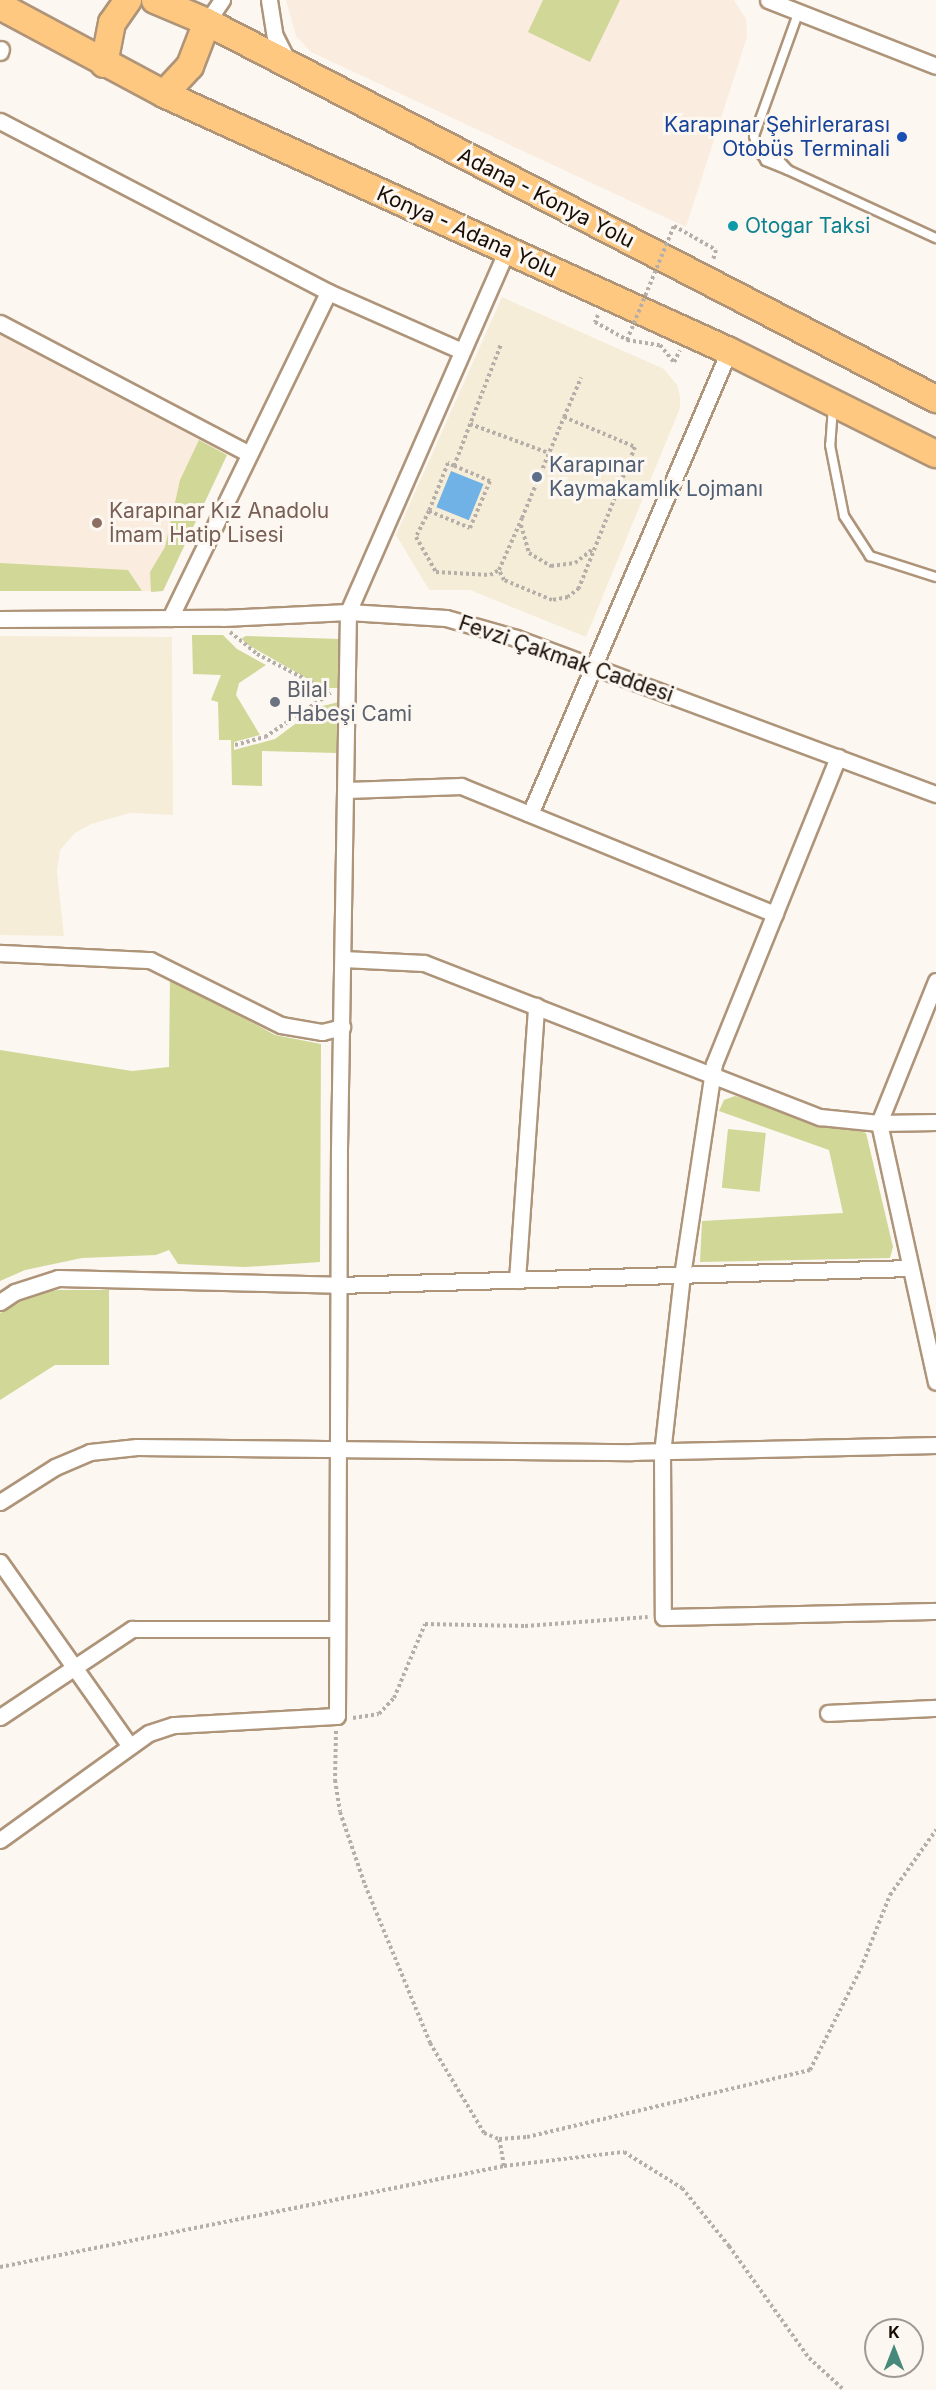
<!DOCTYPE html>
<html>
<head>
<meta charset="utf-8">
<style>
  body { margin:0 }
  #map { position:relative; width:936px; height:2390px; overflow:hidden; background:#fcf7f1; font-family:Inter,sans-serif }
  div>[style] { position:absolute }
  [style*='--x'] { left:calc(var(--x)*1px); top:calc(var(--y)*1px); width:calc(var(--w)*1px); rotate:calc(var(--a)*1deg) }
  .commercial>* { inset:0; background:#f6edd8 }
  .built>* { inset:0; background:#faeddf }
  .green>* { inset:0; background:#d0d797; transform-origin:0 0 }
  .water>* { inset:0; background:#70b2e5; transform-origin:0 0 }
  .path>* { height:4px; margin-top:-2px; transform-origin:0; background:repeating-linear-gradient(90deg,#b6afa9 0 3px,transparent 0 6px) }
  .roads { filter:drop-shadow(2px 0 #ae9479) drop-shadow(-2px 0 #ae9479) drop-shadow(0 2px #ae9479) drop-shadow(0 -2px #ae9479) }
  .service>* { height:8px; margin:-4px; padding:0 4px; transform-origin:4px; border-radius:4px; background:#fff }
  .minor>* { height:15px; margin:-7.5px; padding:0 7.5px; transform-origin:7.5px; border-radius:7.5px; background:#fff }
  .trunk>* { height:26px; margin:-13px; padding:0 13px; transform-origin:13px; border-radius:13px; background:#ffc880 }
  .path-bridge>* { height:4px; margin-top:-2px; transform-origin:0; background:repeating-linear-gradient(90deg,#b6afa9 0 3px,transparent 0 6px) }
  .dots>* { width:16px; height:16px; translate:-50% -50%; box-sizing:border-box; border:3px solid #fcf7f1; border-radius:50% }
  span { translate:-50% -50%; white-space:nowrap; text-align:center; line-height:1.15; -webkit-text-stroke:6px #fcf7f1; paint-order:stroke }
  .transit-label { font-size:21px; color:#164399 }
  .right { translate:-100% -50%; text-align:right }
  .street-label { font-size:21px; color:#170d05 }
  .culture-label { font-size:21px; color:#0d838f }
  .left { translate:0 -50%; text-align:left }
  .service-label { font-size:21px; color:#4e5e75 }
  .education-label { font-size:21px; color:#785e54 }
  .worship-label { font-size:21px; color:#5b616d }
  .north { position:absolute; left:864px; top:2318px; width:60px; height:60px; box-sizing:border-box; background:#fcf7f1; border:2px solid #a09993; border-radius:50%; rotate:0deg; font-size:16px; font-weight:700; line-height:24px; text-align:center; color:#170d05 }
  .north::after { content:''; display:block; margin:auto; width:21px; height:27px; background:#47897b; clip-path:polygon(50% 0,100% 100%,50% 72%,0 100%) }
</style>
</head>
<body>
<div id="map">
  <div class="commercial">
    <div style="clip-path:polygon(502px 297px,664px 369px,677px 385px,680px 396px,680px 408px,586px 637px,470px 590px,429px 590px,396px 535px)"></div>
    <div style="clip-path:polygon(0 636px,172px 637px,173px 815px,130px 813px,91px 824px,75px 833px,60px 850px,57px 871px,64px 936px,0 935px)"></div>
  </div>
  <div class="built">
    <div style="clip-path:polygon(286px 0,734px 0,746px 19px,747px 37px,686px 227px,311px 52px,296px 36px)"></div>
    <div style="clip-path:polygon(0 332px,227px 455px,163px 591px,0 591px)"></div>
  </div>
  <div class="green">
    <div style="clip-path:polygon(543px 0,620px 0,590px 62px,528px 32px)"></div>
    <div style="clip-path:polygon(199px 440px,227px 455px,163px 591px,151px 592px,150px 572px,165px 547px,180px 480px)"></div>
    <div style="clip-path:polygon(0 563px,128px 570px,142px 591px,0 591px)"></div>
    <div style="clip-path:polygon(223px 635px,237px 649px,266px 665px,239px 683px,236px 695px,260px 735px,234px 742px,234px 750px,275px 739px,318px 707px,339px 702px,337px 753px,262px 751px,262px 786px,232px 785px,231px 740px,219px 740px,218px 702px,211px 700px,221px 675px,193px 674px,192px 635px)"></div>
    <div style="clip-path:polygon(246px 636px,340px 639px,339px 688px,324px 688px,245px 643px,242px 638px)"></div>
    <div style="clip-path:polygon(170px 978px,275px 1035px,321px 1044px,320px 1262px,245px 1267px,178px 1264px,169px 1250px,156px 1255px,82px 1258px,25px 1270px,0 1281px,0 1050px,132px 1071px,169px 1067px)"></div>
    <div style="clip-path:polygon(735px 1096px,866px 1133px,893px 1247px,890px 1258px,700px 1262px,702px 1221px,843px 1213px,829px 1150px,719px 1111px,724px 1100px)"></div>
    <div style="left:728px;top:1129px;width:38px;height:59px;rotate:6deg"></div>
    <div style="clip-path:polygon(58px 1290px,109px 1290px,109px 1365px,55px 1365px,0 1400px,0 1313px,36px 1293px)"></div>
  </div>
  <div class="water">
    <div style="left:451px;top:471px;width:35px;height:39px;rotate:22deg"></div>
  </div>
  <div class="path">
    <div style="--x:674;--y:226;--w:48;--a:29.7"></div>
    <div style="--x:716;--y:250;--w:10;--a:107"></div>
    <div style="--x:598;--y:315;--w:8;--a:113"></div>
    <div style="--x:595;--y:322;--w:37;--a:29"></div>
    <div style="--x:627;--y:340;--w:33;--a:9"></div>
    <div style="--x:660;--y:345;--w:22;--a:51"></div>
    <div style="--x:674;--y:362;--w:13;--a:-63"></div>
    <div style="--x:564;--y:417;--w:77;--a:22.9"></div>
    <div style="--x:635;--y:447;--w:152;--a:111.7"></div>
    <div style="--x:579;--y:588;--w:14;--a:141"></div>
    <div style="--x:568;--y:597;--w:16;--a:169"></div>
    <div style="--x:552;--y:600;--w:52;--a:-157.4"></div>
    <div style="--x:504;--y:580;--w:11;--a:-117"></div>
    <div style="--x:499;--y:570;--w:57;--a:-66.1"></div>
    <div style="--x:522;--y:518;--w:109;--a:-67.4"></div>
    <div style="--x:564;--y:417;--w:43;--a:-66.4"></div>
    <div style="--x:470;--y:424;--w:84;--a:20.2"></div>
    <div style="--x:454;--y:466;--w:7;--a:-153"></div>
    <div style="--x:448;--y:463;--w:52;--a:111.6"></div>
    <div style="--x:429;--y:511;--w:44;--a:22.5"></div>
    <div style="--x:470;--y:528;--w:51;--a:-66.9"></div>
    <div style="--x:490;--y:481;--w:39;--a:-157"></div>
    <div style="--x:454;--y:466;--w:131;--a:-68.9"></div>
    <div style="--x:429;--y:511;--w:29;--a:117"></div>
    <div style="--x:416;--y:537;--w:40;--a:60.3"></div>
    <div style="--x:436;--y:572;--w:54;--a:3.2"></div>
    <div style="--x:490;--y:575;--w:10;--a:-29"></div>
    <div style="--x:521;--y:525;--w:29;--a:74"></div>
    <div style="--x:529;--y:553;--w:26;--a:31"></div>
    <div style="--x:551;--y:566;--w:24;--a:-7"></div>
    <div style="--x:575;--y:563;--w:23;--a:-38"></div>
    <div style="--x:230;--y:632;--w:35;--a:39"></div>
    <div style="--x:257;--y:654;--w:82;--a:27.5"></div>
    <div style="--x:235;--y:745;--w:31;--a:-15"></div>
    <div style="--x:265;--y:737;--w:79;--a:-33.7"></div>
    <div style="--x:353;--y:1718;--w:26;--a:-9"></div>
    <div style="--x:379;--y:1714;--w:22;--a:-47"></div>
    <div style="--x:394;--y:1698;--w:80;--a:-67.3"></div>
    <div style="--x:425;--y:1624;--w:100;--a:1.1"></div>
    <div style="--x:525;--y:1626;--w:123;--a:-4.2"></div>
    <div style="--x:336;--y:1731;--w:49;--a:91.2"></div>
    <div style="--x:335;--y:1780;--w:32;--a:81"></div>
    <div style="--x:340;--y:1812;--w:77;--a:71.1"></div>
    <div style="--x:365;--y:1885;--w:171;--a:67.6"></div>
    <div style="--x:430;--y:2043;--w:105;--a:59"></div>
    <div style="--x:484;--y:2133;--w:16;--a:22"></div>
    <div style="--x:499;--y:2139;--w:28;--a:-4"></div>
    <div style="--x:527;--y:2137;--w:291;--a:-13.3"></div>
    <div style="--x:810;--y:2070;--w:114;--a:-63.4"></div>
    <div style="--x:861;--y:1968;--w:79;--a:-68.3"></div>
    <div style="--x:890;--y:1895;--w:80;--a:-54.7"></div>
    <div style="--x:504;--y:2166;--w:121;--a:-6.7"></div>
    <div style="--x:624;--y:2152;--w:68;--a:31.8"></div>
    <div style="--x:682;--y:2188;--w:75;--a:51"></div>
    <div style="--x:729;--y:2246;--w:138;--a:54.5"></div>
    <div style="--x:809;--y:2358;--w:47;--a:42.4"></div>
    <div style="--x:0;--y:2267;--w:514;--a:-11.33"></div>
    <div style="--x:504;--y:2166;--w:27;--a:-100"></div>
  </div>
  <div class="roads">
    <div class="service">
      <div style="--x:762;--y:155;--w:15;--a:11"></div>
      <div style="--x:777;--y:158;--w:16;--a:47"></div>
      <div style="--x:788;--y:170;--w:24;--a:-158"></div>
      <div style="--x:766;--y:161;--w:17;--a:-123"></div>
      <div style="--x:757;--y:147;--w:11;--a:-105"></div>
      <div style="--x:754;--y:136;--w:130;--a:-70.2"></div>
      <div style="--x:788;--y:170;--w:163;--a:24.7"></div>
      <div style="--x:833;--y:406;--w:39;--a:94"></div>
      <div style="--x:830;--y:445;--w:72;--a:78.8"></div>
      <div style="--x:844;--y:516;--w:48;--a:57"></div>
      <div style="--x:870;--y:556;--w:69;--a:17.7"></div>
    </div>
    <div class="minor">
      <div style="--x:269;--y:0;--w:36;--a:81"></div>
      <div style="--x:275;--y:36;--w:29;--a:63"></div>
      <div style="--x:768;--y:0;--w:180;--a:21.4"></div>
      <div style="--x:207;--y:22;--w:27;--a:-56"></div>
      <div style="--x:0;--y:52;--w:3;--a:-72"></div>
      <div style="--x:0;--y:121;--w:370;--a:27.5"></div>
      <div style="--x:0;--y:323;--w:281;--a:27.7"></div>
      <div style="--x:170;--y:618;--w:362;--a:-64.1"></div>
      <div style="--x:328;--y:292;--w:146;--a:23.8"></div>
      <div style="--x:0;--y:619;--w:223;--a:-0.3"></div>
      <div style="--x:223;--y:618;--w:125;--a:-2.7"></div>
      <div style="--x:348;--y:612;--w:98;--a:3.5"></div>
      <div style="--x:446;--y:618;--w:73;--a:15.9"></div>
      <div style="--x:516;--y:638;--w:448;--a:20.4"></div>
      <div style="--x:838;--y:757;--w:331;--a:112"></div>
      <div style="--x:714;--y:1064;--w:213;--a:98.6"></div>
      <div style="--x:682;--y:1275;--w:178;--a:96.4"></div>
      <div style="--x:662;--y:1452;--w:165;--a:89.7"></div>
      <div style="--x:663;--y:1617;--w:273;--a:-1.3"></div>
      <div style="--x:347;--y:790;--w:114;--a:-2"></div>
      <div style="--x:461;--y:786;--w:339;--a:22.2"></div>
      <div style="--x:530;--y:814;--w:504;--a:-66.74"></div>
      <div style="--x:0;--y:953;--w:150;--a:2.7"></div>
      <div style="--x:150;--y:960;--w:146;--a:26.4"></div>
      <div style="--x:281;--y:1025;--w:42;--a:9.7"></div>
      <div style="--x:322;--y:1032;--w:21;--a:-14"></div>
      <div style="--x:343;--y:959;--w:81;--a:2.8"></div>
      <div style="--x:424;--y:963;--w:425;--a:21.3"></div>
      <div style="--x:820;--y:1117;--w:59;--a:5.8"></div>
      <div style="--x:879;--y:1123;--w:57;--a:-1"></div>
      <div style="--x:936;--y:981;--w:153;--a:111.9"></div>
      <div style="--x:879;--y:1123;--w:265;--a:77.6"></div>
      <div style="--x:517;--y:1280;--w:275;--a:-86"></div>
      <div style="--x:0;--y:1302;--w:18;--a:-34"></div>
      <div style="--x:15;--y:1292;--w:45;--a:-18"></div>
      <div style="--x:58;--y:1278;--w:280;--a:1.4"></div>
      <div style="--x:338;--y:1285;--w:572;--a:-1.7"></div>
      <div style="--x:0;--y:1502;--w:65;--a:-32.5"></div>
      <div style="--x:55;--y:1467;--w:38;--a:-23"></div>
      <div style="--x:90;--y:1452;--w:47;--a:-6.1"></div>
      <div style="--x:137;--y:1447;--w:495;--a:0.6"></div>
      <div style="--x:632;--y:1452;--w:304;--a:-1.3"></div>
      <div style="--x:0;--y:1562;--w:225;--a:54.8"></div>
      <div style="--x:828;--y:1713;--w:108;--a:-2.7"></div>
      <div style="--x:0;--y:1717;--w:159;--a:-33.7"></div>
      <div style="--x:132;--y:1629;--w:205;--a:0"></div>
      <div style="--x:0;--y:1840;--w:183;--a:-35.7"></div>
      <div style="--x:149;--y:1733;--w:26;--a:-18"></div>
      <div style="--x:174;--y:1725;--w:163;--a:-3.2"></div>
      <div style="--x:337;--y:1716;--w:567;--a:-89.8"></div>
      <div style="--x:339;--y:1149;--w:537;--a:-89.04"></div>
      <div style="--x:348;--y:612;--w:395;--a:-66.3"></div>
    </div>
    <div class="trunk">
      <div style="--x:155;--y:0;--w:56;--a:22.9"></div>
      <div style="--x:207;--y:22;--w:821;--a:27.35"></div>
      <div style="--x:0;--y:6;--w:186;--a:28.2"></div>
      <div style="--x:164;--y:94;--w:621;--a:24.46"></div>
      <div style="--x:729;--y:351;--w:231;--a:26.5"></div>
      <div style="--x:104;--y:64;--w:42;--a:-79"></div>
      <div style="--x:112;--y:23;--w:28;--a:-55"></div>
      <div style="--x:164;--y:94;--w:38;--a:-47"></div>
      <div style="--x:190;--y:66;--w:47;--a:-68.9"></div>
    </div>
  </div>
  <div class="path-bridge">
    <div style="--x:627;--y:340;--w:123;--a:-67.6"></div>
  </div>
  <div class="dots">
    <div style="left:902px;top:137px;background:#1a4fb4"></div>
    <div style="left:733px;top:226px;background:#0f9aa8"></div>
    <div style="left:537px;top:477px;background:#5c6f8a"></div>
    <div style="left:97px;top:523px;background:#8d6e63"></div>
    <div style="left:275px;top:702px;background:#6b7280"></div>
  </div>
  <div class="transit-label">
    <span class="right" style="left:890px;top:137px">Karapınar Şehirlerarası<br>Otobüs Terminali</span>
  </div>
  <div class="street-label">
    <span style="left:546px;top:198px;rotate:27deg">Adana - Konya Yolu</span>
    <span style="left:467px;top:232px;rotate:24deg">Konya - Adana Yolu</span>
    <span style="left:566px;top:659px;rotate:19deg">Fevzi Çakmak Caddesi</span>
  </div>
  <div class="culture-label">
    <span class="left" style="left:745px;top:226px">Otogar Taksi</span>
  </div>
  <div class="service-label">
    <span class="left" style="left:549px;top:477px">Karapınar<br>Kaymakamlık Lojmanı</span>
  </div>
  <div class="education-label">
    <span class="left" style="left:109px;top:523px">Karapınar Kız Anadolu<br>İmam Hatip Lisesi</span>
  </div>
  <div class="worship-label">
    <span class="left" style="left:287px;top:702px">Bilal<br>Habeşi Cami</span>
  </div>
  <div class="north">K</div>
</div>
</body>
</html>
